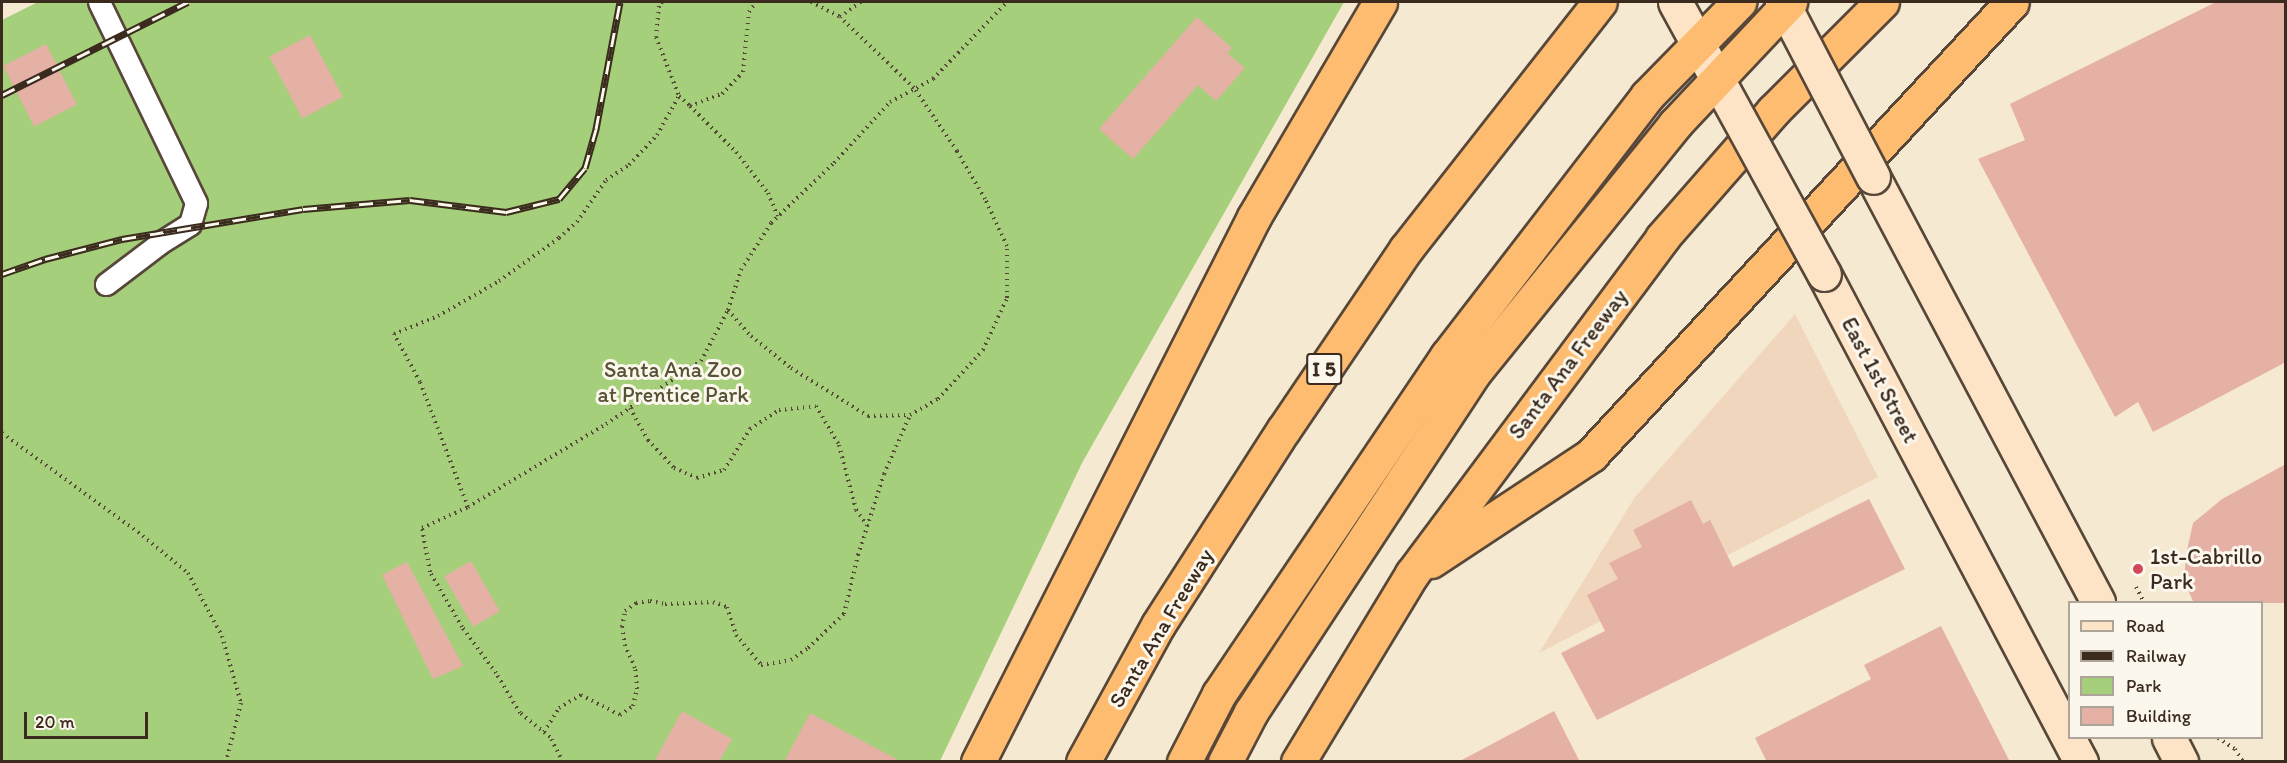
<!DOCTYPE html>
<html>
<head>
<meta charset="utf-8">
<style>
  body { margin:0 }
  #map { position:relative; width:2287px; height:763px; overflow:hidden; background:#f5e9d2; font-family:Itim,sans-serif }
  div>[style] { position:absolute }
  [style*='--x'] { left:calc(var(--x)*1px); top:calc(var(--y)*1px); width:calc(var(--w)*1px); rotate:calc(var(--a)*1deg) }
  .built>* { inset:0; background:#f0d6bc }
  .green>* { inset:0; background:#a5cf7a }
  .building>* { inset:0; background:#e4b1a4; transform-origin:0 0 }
  .path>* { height:4px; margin-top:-2px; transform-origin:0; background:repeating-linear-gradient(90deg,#574739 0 1.5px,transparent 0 6px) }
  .roads { filter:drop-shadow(2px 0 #574739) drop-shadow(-2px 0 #574739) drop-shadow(0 2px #574739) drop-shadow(0 -2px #574739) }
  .lane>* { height:21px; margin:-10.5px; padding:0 10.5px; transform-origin:10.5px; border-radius:10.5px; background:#fff }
  .secondary>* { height:33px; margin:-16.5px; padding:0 16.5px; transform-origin:16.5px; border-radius:16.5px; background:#fee4c6 }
  .highway>* { height:33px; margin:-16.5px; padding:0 16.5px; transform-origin:16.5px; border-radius:16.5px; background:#fdbc70 }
  .rail>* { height:7px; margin-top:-3.5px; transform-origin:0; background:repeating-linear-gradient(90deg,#fbf7ec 0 14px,#3b2a1e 0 28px); box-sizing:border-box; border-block:2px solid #3b2a1e }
  .bridges { filter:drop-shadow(2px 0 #574739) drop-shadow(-2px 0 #574739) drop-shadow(0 2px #574739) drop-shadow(0 -2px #574739) }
  .secondary-bridge>* { height:33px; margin:-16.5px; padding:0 16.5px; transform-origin:16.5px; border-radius:16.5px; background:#fee4c6 }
  .highway-bridge>* { height:33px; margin:-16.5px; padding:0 16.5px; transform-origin:16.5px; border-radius:16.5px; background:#fdbc70 }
  .dots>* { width:16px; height:16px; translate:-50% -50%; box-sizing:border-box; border:3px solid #fbf7ec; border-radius:50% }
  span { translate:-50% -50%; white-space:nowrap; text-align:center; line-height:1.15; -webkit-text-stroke:6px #fbf7ec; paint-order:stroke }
  .shield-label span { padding:2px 4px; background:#fbf7ec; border:2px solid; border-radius:4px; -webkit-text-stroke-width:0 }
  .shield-label { font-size:21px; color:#3b2a1e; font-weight:700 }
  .street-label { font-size:22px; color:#3b2a1e }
  .park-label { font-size:22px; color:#565335 }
  .poi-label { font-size:22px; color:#3b2a1e }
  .left { translate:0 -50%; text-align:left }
  .frame { position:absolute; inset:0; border:3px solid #3b2a1e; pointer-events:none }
  .legend { position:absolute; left:2068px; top:601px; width:195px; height:138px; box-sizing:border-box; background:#fbf7ec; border:2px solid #aea59a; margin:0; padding:8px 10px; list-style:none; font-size:18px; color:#3b2a1e }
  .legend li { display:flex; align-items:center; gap:12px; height:30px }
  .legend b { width:30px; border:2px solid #aea59a }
  .scale { position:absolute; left:24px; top:712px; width:124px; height:27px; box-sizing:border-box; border:3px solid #3b2a1e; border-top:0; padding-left:8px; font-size:18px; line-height:21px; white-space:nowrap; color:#3b2a1e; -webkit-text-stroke:4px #fbf7ec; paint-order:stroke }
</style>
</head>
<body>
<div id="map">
  <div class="built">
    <div style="clip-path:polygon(1795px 314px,1878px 477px,1539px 653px,1635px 497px)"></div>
  </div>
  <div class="green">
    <div style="clip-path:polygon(38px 2px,1344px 2px,1082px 463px,940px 761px,2px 762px,2px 20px)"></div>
  </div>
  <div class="building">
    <div style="clip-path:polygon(2216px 2px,2286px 2px,2286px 362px,2153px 432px,2138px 402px,2115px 417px,1978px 159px,2025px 140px,2010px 104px)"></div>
    <div style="clip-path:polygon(1197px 17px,1232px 48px,1227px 53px,1245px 68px,1216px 101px,1198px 85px,1133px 159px,1099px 129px)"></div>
    <div style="left:310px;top:35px;width:70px;height:46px;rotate:62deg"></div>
    <div style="left:46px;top:44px;width:68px;height:48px;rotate:63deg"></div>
    <div style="clip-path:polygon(2286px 464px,2286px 603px,2194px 603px,2184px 582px,2186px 555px,2193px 523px,2222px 499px)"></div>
    <div style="clip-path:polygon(1869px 499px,1905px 569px,1597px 720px,1561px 653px,1605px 631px,1587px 595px,1618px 579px,1609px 563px,1642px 547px,1633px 530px,1691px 500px,1703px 524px,1710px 520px,1733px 567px)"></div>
    <div style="left:471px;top:561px;width:58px;height:31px;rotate:60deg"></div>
    <div style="clip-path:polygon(407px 562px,463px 666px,433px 679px,382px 575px)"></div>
    <div style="clip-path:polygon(1941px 626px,2010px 762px,1767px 762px,1755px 738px,1871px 679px,1864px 665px)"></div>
    <div style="clip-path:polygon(682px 711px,732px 739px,719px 762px,654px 762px)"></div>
    <div style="clip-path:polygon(1554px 711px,1580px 762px,1458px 762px)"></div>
    <div style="clip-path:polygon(810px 713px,902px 762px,784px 762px)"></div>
  </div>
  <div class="path">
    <div style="--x:662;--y:2;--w:5;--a:127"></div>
    <div style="--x:659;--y:6;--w:31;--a:96"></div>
    <div style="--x:656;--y:37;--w:63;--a:68.7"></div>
    <div style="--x:679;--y:96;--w:15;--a:42"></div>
    <div style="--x:690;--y:106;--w:34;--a:-21"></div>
    <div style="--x:722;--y:94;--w:30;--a:-46"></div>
    <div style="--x:743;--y:72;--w:60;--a:-84.3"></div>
    <div style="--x:749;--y:12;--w:12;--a:-55"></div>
    <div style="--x:811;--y:2;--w:33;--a:27"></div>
    <div style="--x:690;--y:106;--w:65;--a:45"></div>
    <div style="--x:736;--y:152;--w:52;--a:52"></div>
    <div style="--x:768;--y:193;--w:25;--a:67"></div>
    <div style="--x:728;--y:310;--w:35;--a:49"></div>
    <div style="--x:751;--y:336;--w:51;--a:38.7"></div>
    <div style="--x:791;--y:368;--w:91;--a:31.9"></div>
    <div style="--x:868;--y:416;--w:42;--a:-1.4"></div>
    <div style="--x:910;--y:415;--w:32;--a:-30"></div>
    <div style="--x:938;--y:399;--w:67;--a:-47.4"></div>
    <div style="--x:983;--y:350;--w:57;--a:-65.2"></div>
    <div style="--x:1007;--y:298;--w:52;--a:-90"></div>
    <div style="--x:1007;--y:246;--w:52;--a:-115.1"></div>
    <div style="--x:985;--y:199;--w:56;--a:-120.3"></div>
    <div style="--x:957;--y:151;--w:76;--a:-124.3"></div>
    <div style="--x:914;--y:88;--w:103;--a:-136.2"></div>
    <div style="--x:840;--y:17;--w:26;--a:-36"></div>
    <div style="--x:630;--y:408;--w:37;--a:61"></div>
    <div style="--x:648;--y:440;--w:38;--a:47"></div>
    <div style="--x:674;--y:468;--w:25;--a:23"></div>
    <div style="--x:697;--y:478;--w:28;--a:-17"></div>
    <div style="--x:724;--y:470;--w:49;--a:-57.6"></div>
    <div style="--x:750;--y:429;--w:35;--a:-33"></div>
    <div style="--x:779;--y:410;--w:37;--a:-6"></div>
    <div style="--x:816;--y:406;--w:45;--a:59.5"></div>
    <div style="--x:839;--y:445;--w:67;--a:75.3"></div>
    <div style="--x:856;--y:510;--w:19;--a:54"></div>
    <div style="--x:2;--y:433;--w:168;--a:36.1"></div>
    <div style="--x:138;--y:532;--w:65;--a:39.4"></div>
    <div style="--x:188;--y:573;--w:72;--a:61.6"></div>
    <div style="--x:222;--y:636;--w:70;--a:74.2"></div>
    <div style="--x:241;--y:703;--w:61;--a:104.3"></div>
    <div style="--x:468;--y:507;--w:134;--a:-111"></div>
    <div style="--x:420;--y:382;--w:55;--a:-118.4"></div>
    <div style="--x:394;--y:334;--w:48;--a:-22.2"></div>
    <div style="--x:438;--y:316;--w:70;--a:-29.8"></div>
    <div style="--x:499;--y:281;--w:74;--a:-35.6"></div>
    <div style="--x:559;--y:238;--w:24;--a:-42"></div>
    <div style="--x:577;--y:222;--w:51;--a:-55.4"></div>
    <div style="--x:606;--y:180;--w:27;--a:-33"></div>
    <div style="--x:629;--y:165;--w:41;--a:-47"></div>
    <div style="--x:657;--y:135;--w:45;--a:-60.6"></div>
    <div style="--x:2136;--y:587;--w:17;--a:62"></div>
    <div style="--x:544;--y:732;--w:28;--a:-58"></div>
    <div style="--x:559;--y:708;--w:26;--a:-31"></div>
    <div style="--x:581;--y:695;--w:44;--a:27.1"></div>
    <div style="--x:620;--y:715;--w:16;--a:-35"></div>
    <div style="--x:633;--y:706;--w:17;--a:-77"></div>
    <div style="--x:637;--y:689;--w:21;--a:-95"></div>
    <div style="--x:635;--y:668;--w:24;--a:-114"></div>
    <div style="--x:625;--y:646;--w:19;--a:-99"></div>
    <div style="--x:622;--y:627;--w:16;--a:-79"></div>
    <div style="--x:625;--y:611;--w:14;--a:-36"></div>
    <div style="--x:636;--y:603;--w:14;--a:-8"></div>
    <div style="--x:650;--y:601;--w:15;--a:11"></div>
    <div style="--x:665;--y:604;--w:48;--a:-2.4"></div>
    <div style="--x:713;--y:602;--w:15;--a:20"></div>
    <div style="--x:727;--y:607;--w:29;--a:72"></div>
    <div style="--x:736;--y:635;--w:39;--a:50"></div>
    <div style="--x:761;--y:665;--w:30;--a:-9"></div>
    <div style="--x:791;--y:660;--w:21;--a:-35"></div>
    <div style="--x:808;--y:648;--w:50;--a:-43.4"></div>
    <div style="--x:844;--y:614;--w:61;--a:-76.7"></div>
    <div style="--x:858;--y:555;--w:85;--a:-72.2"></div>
    <div style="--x:884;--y:474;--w:64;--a:-66.2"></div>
    <div style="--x:2218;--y:738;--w:20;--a:33"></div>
    <div style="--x:2235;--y:749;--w:15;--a:58"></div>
    <div style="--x:563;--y:762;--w:28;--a:-117"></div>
    <div style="--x:550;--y:737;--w:38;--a:-141"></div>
    <div style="--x:520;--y:713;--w:47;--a:-121"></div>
    <div style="--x:496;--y:673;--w:57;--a:-126.5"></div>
    <div style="--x:462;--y:627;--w:64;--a:-120.2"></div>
    <div style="--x:430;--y:572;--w:45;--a:-100.3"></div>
    <div style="--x:422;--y:528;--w:51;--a:-24.5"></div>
    <div style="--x:468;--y:507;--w:161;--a:-31"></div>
    <div style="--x:606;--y:424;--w:114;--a:-33.6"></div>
    <div style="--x:701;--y:361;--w:58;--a:-62.1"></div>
    <div style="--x:728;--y:310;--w:42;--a:-72"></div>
    <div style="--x:741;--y:270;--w:56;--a:-57.4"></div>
    <div style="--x:771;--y:223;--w:87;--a:-43.6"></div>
    <div style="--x:834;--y:163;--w:83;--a:-47.4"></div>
    <div style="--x:890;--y:102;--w:49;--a:-28.1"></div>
    <div style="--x:933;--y:79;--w:107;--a:-46.1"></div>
  </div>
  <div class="roads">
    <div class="lane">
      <div style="--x:99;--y:2;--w:223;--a:64.2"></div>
      <div style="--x:196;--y:203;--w:22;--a:106"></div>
      <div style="--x:190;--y:224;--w:36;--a:148"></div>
      <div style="--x:160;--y:243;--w:68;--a:142.8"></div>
    </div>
    <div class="secondary">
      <div style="--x:1873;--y:177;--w:481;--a:62.1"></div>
      <div style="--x:1824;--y:274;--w:552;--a:62.23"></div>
      <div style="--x:2169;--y:738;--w:27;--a:63"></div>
    </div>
    <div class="highway">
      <div style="--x:1431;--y:561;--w:192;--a:-33.5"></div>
      <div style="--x:1591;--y:455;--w:618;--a:-47.1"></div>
      <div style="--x:978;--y:762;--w:611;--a:-63.14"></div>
      <div style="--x:1254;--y:217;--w:249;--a:-59.6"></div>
      <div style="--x:1083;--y:762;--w:156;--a:-61.3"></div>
      <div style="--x:1158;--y:625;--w:233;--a:-57.3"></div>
      <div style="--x:1284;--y:429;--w:217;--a:-55.9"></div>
      <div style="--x:1406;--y:249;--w:314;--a:-51.9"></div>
      <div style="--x:1298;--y:762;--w:220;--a:-58.8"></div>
      <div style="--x:1412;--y:574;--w:419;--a:-53.3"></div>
      <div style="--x:1662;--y:238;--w:169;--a:-48.8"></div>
      <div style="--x:1773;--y:111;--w:154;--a:-45"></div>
    </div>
  </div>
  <div class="rail">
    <div style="--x:2;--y:95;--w:208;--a:-26.6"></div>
    <div style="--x:2;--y:274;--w:46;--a:-19.2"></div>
    <div style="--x:45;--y:259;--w:80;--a:-14.6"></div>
    <div style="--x:122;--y:239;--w:183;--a:-9.4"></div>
    <div style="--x:303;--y:209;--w:107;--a:-4.8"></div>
    <div style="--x:410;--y:200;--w:97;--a:7.1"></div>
    <div style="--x:506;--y:212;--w:55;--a:-13.8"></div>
    <div style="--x:559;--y:199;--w:40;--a:-50"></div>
    <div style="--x:585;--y:168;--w:41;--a:-74.2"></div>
    <div style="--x:596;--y:129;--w:129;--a:-79.3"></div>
  </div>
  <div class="bridges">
    <div class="secondary-bridge">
      <div style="--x:1675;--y:2;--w:310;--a:61.3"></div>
      <div style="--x:1782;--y:2;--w:197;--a:62.5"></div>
    </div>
    <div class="highway-bridge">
      <div style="--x:1184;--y:762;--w:76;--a:-62.8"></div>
      <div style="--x:1219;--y:694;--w:408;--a:-56"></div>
      <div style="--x:1447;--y:356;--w:328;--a:-52.4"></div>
      <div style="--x:1647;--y:96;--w:132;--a:-45.6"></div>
      <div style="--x:1225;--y:762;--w:56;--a:-62.5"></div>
      <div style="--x:1251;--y:712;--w:403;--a:-56.7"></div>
      <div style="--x:1472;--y:375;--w:323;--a:-51"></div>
      <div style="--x:1675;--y:124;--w:168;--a:-46.7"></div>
    </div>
  </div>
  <div class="dots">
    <div style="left:2138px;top:569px;background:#d1495b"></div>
  </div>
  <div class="shield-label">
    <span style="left:1324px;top:369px">I 5</span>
  </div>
  <div class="street-label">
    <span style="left:1568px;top:364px;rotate:-53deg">Santa Ana Freeway</span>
    <span style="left:1880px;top:380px;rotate:62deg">East 1st Street</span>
    <span style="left:1161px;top:628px;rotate:-59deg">Santa Ana Freeway</span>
  </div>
  <div class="park-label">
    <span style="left:673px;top:382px">Santa Ana Zoo<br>at Prentice Park</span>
  </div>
  <div class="poi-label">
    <span class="left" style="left:2150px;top:569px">1st-Cabrillo<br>Park</span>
  </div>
  <div class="frame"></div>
  <ul class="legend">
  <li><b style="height:8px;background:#fee4c6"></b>Road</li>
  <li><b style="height:8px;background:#3b2a1e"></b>Railway</li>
  <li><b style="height:16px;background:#a5cf7a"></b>Park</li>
  <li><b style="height:16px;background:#e4b1a4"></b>Building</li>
  </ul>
  <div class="scale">20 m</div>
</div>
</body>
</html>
